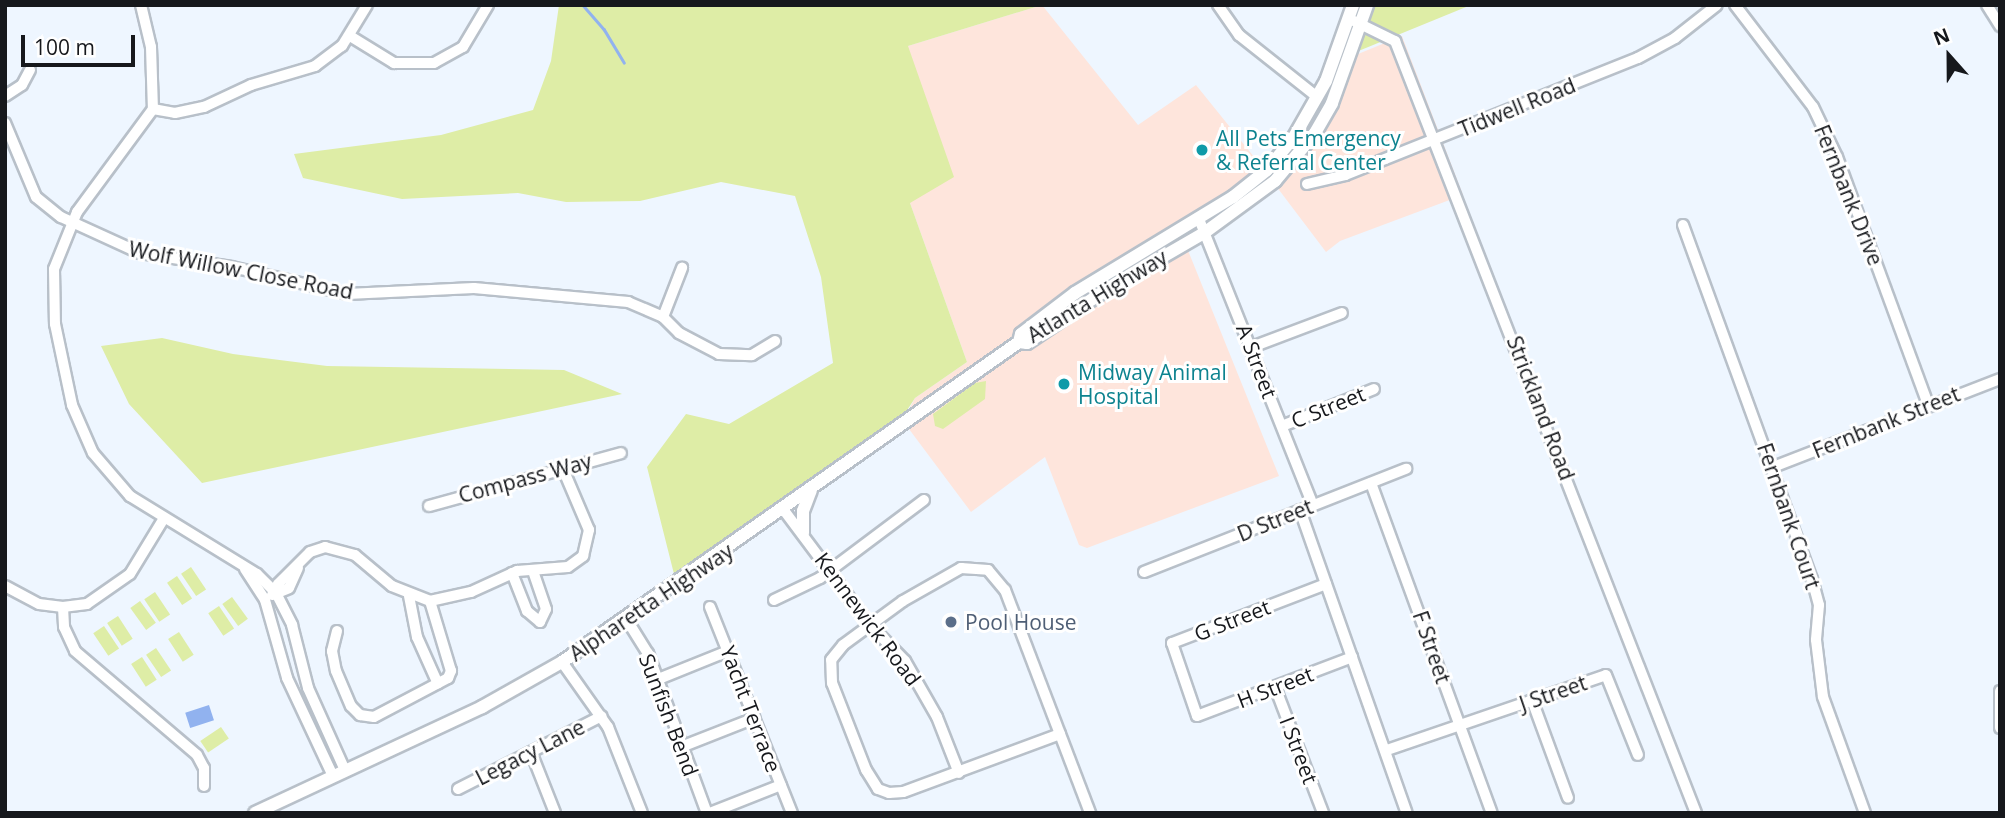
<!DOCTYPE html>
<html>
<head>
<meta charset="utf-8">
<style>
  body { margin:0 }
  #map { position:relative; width:2005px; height:818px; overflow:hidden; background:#eef6ff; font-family:"Open Sans",sans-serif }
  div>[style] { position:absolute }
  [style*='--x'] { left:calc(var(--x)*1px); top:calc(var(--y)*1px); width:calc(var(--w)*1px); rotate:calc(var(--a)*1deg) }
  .commercial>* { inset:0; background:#fee5dc }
  .green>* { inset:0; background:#deeda6; transform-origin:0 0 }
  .water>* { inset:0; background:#91b2ef; transform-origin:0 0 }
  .stream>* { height:2.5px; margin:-1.25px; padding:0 1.25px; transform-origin:1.25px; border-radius:1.25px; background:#91b2ef }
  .roads { filter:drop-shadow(2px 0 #b8c0c9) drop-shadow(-2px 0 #b8c0c9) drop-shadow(0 2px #b8c0c9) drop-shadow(0 -2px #b8c0c9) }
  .minor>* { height:10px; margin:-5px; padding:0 5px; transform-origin:5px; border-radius:5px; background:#fff }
  .major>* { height:12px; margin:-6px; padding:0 6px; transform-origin:6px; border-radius:6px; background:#fff }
  .dots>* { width:19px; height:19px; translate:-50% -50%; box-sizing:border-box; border:4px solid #fff; border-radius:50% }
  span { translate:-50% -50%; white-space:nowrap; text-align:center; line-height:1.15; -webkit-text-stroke:6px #fff; paint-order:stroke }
  .street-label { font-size:21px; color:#16181c }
  .culture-label { font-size:21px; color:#0d838f }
  .left { translate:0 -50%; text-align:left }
  .service-label { font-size:21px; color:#4e5e75 }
  .frame { position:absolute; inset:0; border:7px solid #16181c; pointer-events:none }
  .north { position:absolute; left:1914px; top:21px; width:70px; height:70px; -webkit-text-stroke:5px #fff; paint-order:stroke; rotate:339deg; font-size:19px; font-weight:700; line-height:28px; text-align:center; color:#16181c }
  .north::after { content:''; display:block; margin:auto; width:24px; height:32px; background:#16181c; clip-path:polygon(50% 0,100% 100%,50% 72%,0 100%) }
  .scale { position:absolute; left:21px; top:35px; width:114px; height:32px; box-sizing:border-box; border:4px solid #16181c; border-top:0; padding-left:9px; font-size:21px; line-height:24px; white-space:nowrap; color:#16181c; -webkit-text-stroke:5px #fff; paint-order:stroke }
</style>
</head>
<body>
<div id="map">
  <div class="commercial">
    <div style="clip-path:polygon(1042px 5px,1138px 125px,1196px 85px,1271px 178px,1309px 154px,1358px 54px,1402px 36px,1463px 195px,1340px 241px,1326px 252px,1270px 178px,1185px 243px,1279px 476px,1087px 548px,1079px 545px,1045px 457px,971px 512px,903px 421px,915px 398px,967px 362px,910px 203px,908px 46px)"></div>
  </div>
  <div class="green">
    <div style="clip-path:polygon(559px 5px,1042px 5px,908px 46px,954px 177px,910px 203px,967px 362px,915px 398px,904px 415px,674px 574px,647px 467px,686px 414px,729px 424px,833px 363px,821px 277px,795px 196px,721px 182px,640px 201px,566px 202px,518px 193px,402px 199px,303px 178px,294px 154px,441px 135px,533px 110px,551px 61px)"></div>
    <div style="clip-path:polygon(1371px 5px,1471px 5px,1356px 52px)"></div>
    <div style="clip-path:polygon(162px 338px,233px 354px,327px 366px,564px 370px,622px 394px,202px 483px,129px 404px,101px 346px)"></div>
    <div style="clip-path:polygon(986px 381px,985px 399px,943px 429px,935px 426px,933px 414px,975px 383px)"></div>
    <div style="left:191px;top:567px;width:27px;height:12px;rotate:56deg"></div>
    <div style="left:177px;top:576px;width:27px;height:12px;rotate:56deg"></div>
    <div style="left:155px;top:592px;width:27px;height:13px;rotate:56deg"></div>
    <div style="left:232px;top:597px;width:27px;height:12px;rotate:54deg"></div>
    <div style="left:140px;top:601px;width:27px;height:12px;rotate:54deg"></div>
    <div style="left:219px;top:606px;width:27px;height:13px;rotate:56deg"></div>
    <div style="left:118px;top:616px;width:27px;height:13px;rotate:57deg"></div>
    <div style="left:104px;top:626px;width:27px;height:13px;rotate:56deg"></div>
    <div style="left:179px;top:632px;width:27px;height:13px;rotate:57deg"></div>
    <div style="left:156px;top:648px;width:27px;height:12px;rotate:56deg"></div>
    <div style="left:142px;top:657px;width:27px;height:13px;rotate:57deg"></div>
    <div style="left:221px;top:727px;width:14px;height:25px;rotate:56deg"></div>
  </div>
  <div class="water">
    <div style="left:209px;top:705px;width:16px;height:25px;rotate:72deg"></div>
  </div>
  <div class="stream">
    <div style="--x:583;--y:5;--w:32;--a:49"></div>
    <div style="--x:604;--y:29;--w:39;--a:59"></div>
  </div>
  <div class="roads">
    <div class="minor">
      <div style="--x:141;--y:5;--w:43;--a:76.6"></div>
      <div style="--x:151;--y:47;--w:62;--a:88.2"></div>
      <div style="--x:153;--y:109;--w:128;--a:126.4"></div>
      <div style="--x:77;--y:212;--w:61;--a:112"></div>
      <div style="--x:54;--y:269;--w:55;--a:89"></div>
      <div style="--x:55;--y:324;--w:83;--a:78.1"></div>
      <div style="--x:72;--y:405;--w:52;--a:66.4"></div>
      <div style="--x:93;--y:453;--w:57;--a:49.3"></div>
      <div style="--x:130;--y:496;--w:149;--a:31.6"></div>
      <div style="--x:257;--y:574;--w:27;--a:45"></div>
      <div style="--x:276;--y:593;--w:36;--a:63"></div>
      <div style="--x:292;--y:625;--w:65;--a:75.7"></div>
      <div style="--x:308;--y:688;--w:88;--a:65.8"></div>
      <div style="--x:1218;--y:5;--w:37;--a:55"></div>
      <div style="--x:1239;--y:35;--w:98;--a:38.4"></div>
      <div style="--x:1735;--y:5;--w:128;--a:52.6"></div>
      <div style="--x:1813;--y:107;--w:55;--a:64.4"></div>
      <div style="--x:1837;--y:157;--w:263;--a:69.8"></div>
      <div style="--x:1987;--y:5;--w:25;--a:58"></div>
      <div style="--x:1354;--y:21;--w:46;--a:26"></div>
      <div style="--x:1395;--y:41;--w:829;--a:68.7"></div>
      <div style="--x:350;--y:36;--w:52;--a:31.5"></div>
      <div style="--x:394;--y:63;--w:40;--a:0"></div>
      <div style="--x:434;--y:63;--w:33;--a:-29"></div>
      <div style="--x:463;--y:47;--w:49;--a:-59.2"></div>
      <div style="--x:5;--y:96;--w:20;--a:-33"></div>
      <div style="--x:22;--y:85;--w:17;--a:-62"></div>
      <div style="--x:153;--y:109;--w:22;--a:10"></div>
      <div style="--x:175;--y:113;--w:30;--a:-12"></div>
      <div style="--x:204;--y:107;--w:52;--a:-25.1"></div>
      <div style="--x:251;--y:85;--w:67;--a:-16.5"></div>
      <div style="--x:315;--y:66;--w:34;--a:-37"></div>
      <div style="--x:342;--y:46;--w:48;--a:-58.6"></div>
      <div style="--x:5;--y:123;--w:80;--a:67.3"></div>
      <div style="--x:36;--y:197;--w:32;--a:39"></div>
      <div style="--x:61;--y:217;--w:87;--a:24.5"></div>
      <div style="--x:140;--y:253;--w:93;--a:8.7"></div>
      <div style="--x:232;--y:267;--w:118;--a:13.2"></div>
      <div style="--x:347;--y:294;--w:127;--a:-2.7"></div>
      <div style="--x:474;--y:288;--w:155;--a:5.2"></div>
      <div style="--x:628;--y:302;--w:38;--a:23"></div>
      <div style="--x:663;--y:317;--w:23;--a:45"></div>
      <div style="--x:679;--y:333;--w:45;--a:27.7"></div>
      <div style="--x:719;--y:354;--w:33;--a:2"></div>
      <div style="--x:752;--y:355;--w:27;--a:-31"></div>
      <div style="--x:1307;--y:184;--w:39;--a:-13"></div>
      <div style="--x:1345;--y:175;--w:315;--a:-21.8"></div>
      <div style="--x:1638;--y:58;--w:42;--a:-28.4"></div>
      <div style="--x:1675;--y:38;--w:53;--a:-38.2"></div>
      <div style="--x:1199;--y:219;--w:308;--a:68.3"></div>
      <div style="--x:1683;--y:225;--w:377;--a:70"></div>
      <div style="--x:1812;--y:579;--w:27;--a:75"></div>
      <div style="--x:1819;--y:605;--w:35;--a:95"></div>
      <div style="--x:1816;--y:640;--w:57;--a:83"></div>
      <div style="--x:1823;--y:697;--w:123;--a:70.1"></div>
      <div style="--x:663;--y:317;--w:53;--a:-68.8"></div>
      <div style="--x:1252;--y:347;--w:96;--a:-20.7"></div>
      <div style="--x:1282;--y:426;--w:99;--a:-21.9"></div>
      <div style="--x:1773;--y:467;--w:243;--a:-21.2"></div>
      <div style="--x:1371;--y:483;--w:351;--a:69.9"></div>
      <div style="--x:429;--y:506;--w:199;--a:-15.4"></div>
      <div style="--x:783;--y:509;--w:144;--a:53.2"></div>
      <div style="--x:869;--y:624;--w:52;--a:45.8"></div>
      <div style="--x:905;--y:661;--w:64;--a:60.3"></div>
      <div style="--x:937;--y:717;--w:60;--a:68.6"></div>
      <div style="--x:1300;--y:510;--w:321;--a:70.6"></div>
      <div style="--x:245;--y:569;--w:37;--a:57"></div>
      <div style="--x:265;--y:600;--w:81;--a:74.2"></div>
      <div style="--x:287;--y:678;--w:106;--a:64.9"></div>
      <div style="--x:1144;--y:572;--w:282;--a:-21.5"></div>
      <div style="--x:512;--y:573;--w:41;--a:68.5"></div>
      <div style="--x:527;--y:611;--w:17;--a:40"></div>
      <div style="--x:540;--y:622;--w:14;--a:-65"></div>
      <div style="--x:546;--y:609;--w:40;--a:-108.9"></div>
      <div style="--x:1326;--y:584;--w:165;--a:159"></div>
      <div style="--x:1172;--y:643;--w:77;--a:71.1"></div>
      <div style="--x:1197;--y:716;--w:166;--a:-20.8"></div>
      <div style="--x:5;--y:586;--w:38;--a:28"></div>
      <div style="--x:39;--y:604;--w:24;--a:7"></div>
      <div style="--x:63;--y:607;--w:24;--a:-7"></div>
      <div style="--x:87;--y:604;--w:52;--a:-34.9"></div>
      <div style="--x:130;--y:574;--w:63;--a:-58.6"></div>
      <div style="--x:276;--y:593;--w:9;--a:-77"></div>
      <div style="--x:278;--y:584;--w:45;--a:-45"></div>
      <div style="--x:310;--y:552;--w:16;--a:-18"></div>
      <div style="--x:325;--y:547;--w:31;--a:15"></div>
      <div style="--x:355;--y:555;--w:48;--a:40"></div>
      <div style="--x:392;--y:586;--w:41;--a:21.5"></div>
      <div style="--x:430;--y:601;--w:42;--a:-12.4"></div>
      <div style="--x:471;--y:592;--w:51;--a:-24.5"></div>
      <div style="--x:517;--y:571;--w:51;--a:-4.5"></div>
      <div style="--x:568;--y:567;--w:19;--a:-36"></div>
      <div style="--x:583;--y:556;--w:27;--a:-77"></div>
      <div style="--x:589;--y:530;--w:66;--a:-113.1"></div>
      <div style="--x:272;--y:595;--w:18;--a:-22"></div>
      <div style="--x:289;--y:588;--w:22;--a:-66"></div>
      <div style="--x:409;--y:596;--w:42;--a:79"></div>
      <div style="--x:417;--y:637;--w:51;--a:65.9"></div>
      <div style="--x:774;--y:600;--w:51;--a:-25.6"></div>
      <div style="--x:820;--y:578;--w:130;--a:-36.9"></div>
      <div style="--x:63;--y:607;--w:20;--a:87"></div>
      <div style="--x:64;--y:627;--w:26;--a:65"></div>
      <div style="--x:75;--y:651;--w:160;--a:40.4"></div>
      <div style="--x:197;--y:755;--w:15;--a:62"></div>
      <div style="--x:204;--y:768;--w:18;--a:90"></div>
      <div style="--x:710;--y:607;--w:222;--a:68.3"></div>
      <div style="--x:627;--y:620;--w:39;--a:58"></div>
      <div style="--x:648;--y:653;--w:171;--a:69.8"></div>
      <div style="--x:337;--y:631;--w:21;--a:104"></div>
      <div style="--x:332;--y:651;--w:20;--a:79"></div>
      <div style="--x:336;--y:671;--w:38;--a:67"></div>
      <div style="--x:351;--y:706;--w:13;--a:45"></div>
      <div style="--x:360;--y:715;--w:14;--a:8"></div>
      <div style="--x:374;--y:717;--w:84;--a:-27.8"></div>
      <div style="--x:448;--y:678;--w:8;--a:-67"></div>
      <div style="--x:451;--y:671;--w:73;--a:-106.7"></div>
      <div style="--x:562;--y:662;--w:80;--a:54.7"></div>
      <div style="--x:608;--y:727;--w:92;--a:68.4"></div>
      <div style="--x:656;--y:680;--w:78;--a:-21.9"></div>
      <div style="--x:1275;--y:687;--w:135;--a:69.1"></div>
      <div style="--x:2000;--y:691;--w:37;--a:90"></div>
      <div style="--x:1532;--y:700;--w:104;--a:69.8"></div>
      <div style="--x:1060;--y:734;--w:167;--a:159.7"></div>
      <div style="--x:903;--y:792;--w:14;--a:176"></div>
      <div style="--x:889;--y:793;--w:12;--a:-160"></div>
      <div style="--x:878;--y:789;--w:22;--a:-122"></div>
      <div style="--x:866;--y:770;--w:93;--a:-111.3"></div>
      <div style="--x:832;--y:683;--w:23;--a:-92"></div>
      <div style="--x:831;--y:660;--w:19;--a:-51"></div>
      <div style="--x:843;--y:645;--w:74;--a:-36.3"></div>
      <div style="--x:903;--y:601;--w:67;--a:-29.6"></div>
      <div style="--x:961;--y:568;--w:27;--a:4"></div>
      <div style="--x:988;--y:570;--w:26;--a:50"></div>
      <div style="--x:1005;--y:590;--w:239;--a:69.1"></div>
      <div style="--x:681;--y:747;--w:79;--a:-21.4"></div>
      <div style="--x:1387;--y:750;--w:231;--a:-18.9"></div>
      <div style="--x:1606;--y:675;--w:86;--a:68.2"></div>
      <div style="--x:531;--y:752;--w:66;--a:68.5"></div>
      <div style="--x:458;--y:789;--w:161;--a:-26.9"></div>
      <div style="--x:710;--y:813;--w:76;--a:-21.5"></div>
    </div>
    <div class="major">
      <div style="--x:1019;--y:342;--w:8;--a:7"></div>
      <div style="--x:1027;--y:343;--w:99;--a:-33.9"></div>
      <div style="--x:1109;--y:288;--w:110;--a:-30.1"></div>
      <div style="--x:1204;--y:233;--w:88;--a:-36.2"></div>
      <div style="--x:1275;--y:181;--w:62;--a:-50.2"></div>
      <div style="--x:1315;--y:133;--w:34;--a:-60"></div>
      <div style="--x:1332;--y:103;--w:104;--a:-70.3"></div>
      <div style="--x:1019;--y:342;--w:8;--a:-76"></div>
      <div style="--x:1021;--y:334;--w:68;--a:-37.2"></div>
      <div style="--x:1075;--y:293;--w:185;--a:-31.3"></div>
      <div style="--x:1233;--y:197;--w:43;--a:-38.5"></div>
      <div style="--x:1267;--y:170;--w:43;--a:-50.7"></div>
      <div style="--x:1294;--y:137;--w:64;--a:-60.3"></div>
      <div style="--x:1326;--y:81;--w:81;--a:-70.4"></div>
      <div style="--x:803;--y:533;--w:22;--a:-90"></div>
      <div style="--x:803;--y:511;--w:22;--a:-69"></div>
      <div style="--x:255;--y:813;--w:251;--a:-25"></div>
      <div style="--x:482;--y:707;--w:92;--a:-29.4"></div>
      <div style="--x:562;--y:662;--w:558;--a:-35"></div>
    </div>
  </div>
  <div class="dots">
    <div style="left:1202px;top:150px;background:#0f9aa8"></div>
    <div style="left:1064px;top:384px;background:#0f9aa8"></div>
    <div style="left:951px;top:622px;background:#5c6f8a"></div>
  </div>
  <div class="street-label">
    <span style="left:1517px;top:107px;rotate:-22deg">Tidwell Road</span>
    <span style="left:1849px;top:195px;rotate:68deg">Fernbank Drive</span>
    <span style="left:241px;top:270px;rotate:11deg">Wolf Willow Close Road</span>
    <span style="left:1097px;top:296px;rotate:-31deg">Atlanta Highway</span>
    <span style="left:1257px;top:361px;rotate:69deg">A Street</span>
    <span style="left:1328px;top:407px;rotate:-22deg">C Street</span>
    <span style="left:1541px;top:408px;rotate:69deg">Strickland Road</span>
    <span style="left:1886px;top:422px;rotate:-22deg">Fernbank Street</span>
    <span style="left:525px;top:478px;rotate:-15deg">Compass Way</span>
    <span style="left:1789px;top:516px;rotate:71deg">Fernbank Court</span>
    <span style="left:1275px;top:520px;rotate:-22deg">D Street</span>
    <span style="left:651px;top:602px;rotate:-34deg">Alpharetta Highway</span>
    <span style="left:868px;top:619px;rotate:53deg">Kennewick Road</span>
    <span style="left:1232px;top:620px;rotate:-21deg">G Street</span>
    <span style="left:1432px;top:647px;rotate:71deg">F Street</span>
    <span style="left:1275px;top:687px;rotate:-21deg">H Street</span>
    <span style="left:1553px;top:693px;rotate:-19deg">J Street</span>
    <span style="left:751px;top:709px;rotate:69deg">Yacht Terrace</span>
    <span style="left:669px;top:715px;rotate:69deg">Sunfish Bend</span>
    <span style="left:1299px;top:750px;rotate:69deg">I Street</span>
    <span style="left:530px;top:752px;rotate:-27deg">Legacy Lane</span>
  </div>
  <div class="culture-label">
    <span class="left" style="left:1216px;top:150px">All Pets Emergency<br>&amp; Referral Center</span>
    <span class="left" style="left:1078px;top:384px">Midway Animal<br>Hospital</span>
  </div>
  <div class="service-label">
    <span class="left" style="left:965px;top:622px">Pool House</span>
  </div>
  <div class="frame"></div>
  <div class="north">N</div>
  <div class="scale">100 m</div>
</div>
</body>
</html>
